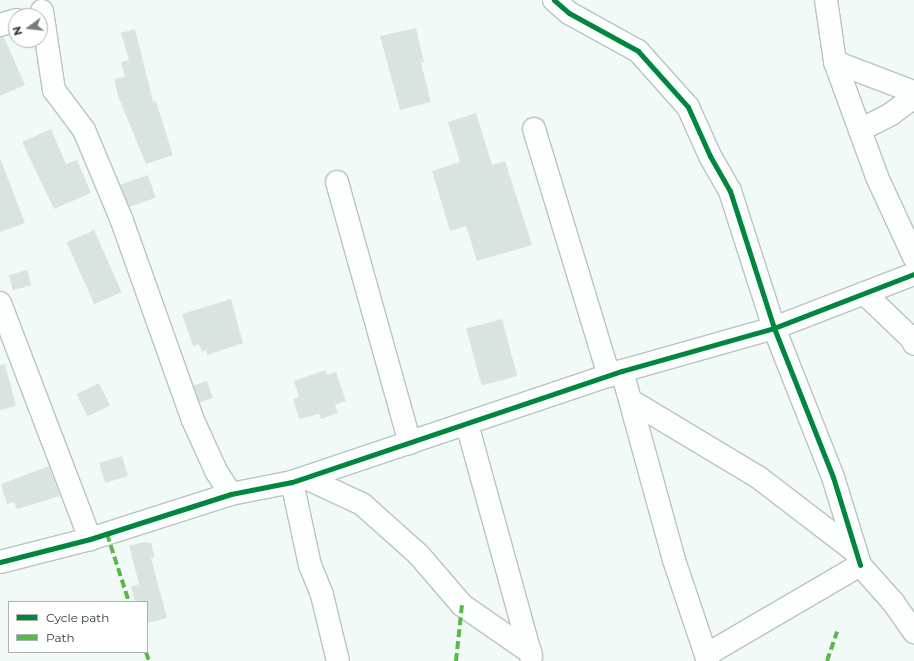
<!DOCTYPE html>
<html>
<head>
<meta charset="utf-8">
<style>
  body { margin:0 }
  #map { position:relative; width:914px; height:661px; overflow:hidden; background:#f2faf8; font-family:Montserrat,sans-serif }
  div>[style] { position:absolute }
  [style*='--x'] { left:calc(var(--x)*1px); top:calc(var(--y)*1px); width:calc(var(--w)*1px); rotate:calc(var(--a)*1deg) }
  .building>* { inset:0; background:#d9e4e1; transform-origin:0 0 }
  .roads { filter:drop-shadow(1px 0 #b9c4c1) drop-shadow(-1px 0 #b9c4c1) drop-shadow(0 1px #b9c4c1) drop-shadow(0 -1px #b9c4c1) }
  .minor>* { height:22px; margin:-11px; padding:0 11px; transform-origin:11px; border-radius:11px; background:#fdfefe }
  .quiet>* { height:4px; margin-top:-2px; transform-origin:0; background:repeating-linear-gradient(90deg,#58b947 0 8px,transparent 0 12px) }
  .cycleway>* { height:5px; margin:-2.5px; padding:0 2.5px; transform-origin:2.5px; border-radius:2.5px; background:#00873e }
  span { translate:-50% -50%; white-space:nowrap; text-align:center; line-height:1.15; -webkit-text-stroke:3.5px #fff; paint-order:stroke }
  .legend { position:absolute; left:8px; top:601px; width:140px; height:52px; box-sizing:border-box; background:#fff; border:1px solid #abb2b0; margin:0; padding:5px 7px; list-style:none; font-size:12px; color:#2e3e39 }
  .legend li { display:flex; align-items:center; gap:8px; height:20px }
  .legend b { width:20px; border:1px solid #abb2b0 }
  .north { position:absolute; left:8px; top:8px; width:40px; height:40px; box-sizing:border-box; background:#fff; border:1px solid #abb2b0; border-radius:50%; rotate:255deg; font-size:11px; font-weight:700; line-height:16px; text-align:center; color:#2e3e39 }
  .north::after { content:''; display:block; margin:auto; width:14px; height:18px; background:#73807c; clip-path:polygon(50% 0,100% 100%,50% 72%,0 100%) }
</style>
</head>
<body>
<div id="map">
  <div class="building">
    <div style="clip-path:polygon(416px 28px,424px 62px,421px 63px,431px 102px,400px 110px,380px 36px)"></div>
    <div style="clip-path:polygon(135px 29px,153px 102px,156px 101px,173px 155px,146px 164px,118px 96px,114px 79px,125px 77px,121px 62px,129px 60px,121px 33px)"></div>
    <div style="clip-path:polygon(0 37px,4px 37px,25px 85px,0 96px)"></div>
    <div style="clip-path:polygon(476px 113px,492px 165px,505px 161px,532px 245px,477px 261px,466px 226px,450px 231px,432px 171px,460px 162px,448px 122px)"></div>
    <div style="clip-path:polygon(51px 129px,66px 164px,77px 160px,91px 193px,54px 209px,22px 142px)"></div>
    <div style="clip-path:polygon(0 158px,25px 223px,0 232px)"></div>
    <div style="left:148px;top:175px;width:24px;height:29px;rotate:71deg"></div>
    <div style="left:94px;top:230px;width:68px;height:30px;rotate:66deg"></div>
    <div style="left:27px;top:270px;width:16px;height:19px;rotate:75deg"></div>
    <div style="clip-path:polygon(231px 299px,243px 343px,207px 355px,206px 350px,202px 352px,199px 344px,193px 346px,182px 314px)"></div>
    <div style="left:502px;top:319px;width:59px;height:37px;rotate:75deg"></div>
    <div style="clip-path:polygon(5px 364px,16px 406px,0 410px,0 365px)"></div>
    <div style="clip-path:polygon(326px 370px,327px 375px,336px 372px,346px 401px,335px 405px,338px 413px,321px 419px,319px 414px,299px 419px,293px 399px,299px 397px,294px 381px)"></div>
    <div style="left:207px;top:381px;width:18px;height:14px;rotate:71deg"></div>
    <div style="left:99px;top:383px;width:25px;height:25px;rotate:64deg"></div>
    <div style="left:122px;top:456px;width:21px;height:24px;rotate:73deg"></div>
    <div style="clip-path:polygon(49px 466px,60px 496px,17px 509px,14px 502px,7px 504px,1px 484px)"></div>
    <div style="clip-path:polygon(144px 542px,151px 543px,155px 557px,151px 558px,167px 618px,147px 623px,147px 602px,135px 602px,131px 587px,139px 584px,129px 546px)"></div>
  </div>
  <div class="roads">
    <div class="minor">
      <div style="--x:554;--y:0;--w:20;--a:41"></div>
      <div style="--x:569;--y:13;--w:79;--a:28.8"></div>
      <div style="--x:638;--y:51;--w:75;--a:48.2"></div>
      <div style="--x:688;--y:107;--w:54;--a:65.8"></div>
      <div style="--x:710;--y:156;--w:40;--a:60.3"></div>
      <div style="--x:730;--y:191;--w:144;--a:72.2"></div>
      <div style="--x:774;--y:328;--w:160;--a:68.4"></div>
      <div style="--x:833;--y:477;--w:92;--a:72.9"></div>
      <div style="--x:826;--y:0;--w:63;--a:81.7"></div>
      <div style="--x:835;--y:62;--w:122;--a:69.9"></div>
      <div style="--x:877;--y:177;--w:88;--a:65.2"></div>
      <div style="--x:42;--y:11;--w:80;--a:81.4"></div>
      <div style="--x:54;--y:90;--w:50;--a:53.1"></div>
      <div style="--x:84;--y:130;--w:99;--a:67.3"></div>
      <div style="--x:122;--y:221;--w:209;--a:70.4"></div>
      <div style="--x:192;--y:418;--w:58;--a:65.6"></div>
      <div style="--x:216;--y:471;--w:27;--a:57"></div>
      <div style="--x:0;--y:25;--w:17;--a:-17"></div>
      <div style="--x:835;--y:62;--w:85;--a:20.8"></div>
      <div style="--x:534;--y:129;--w:258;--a:73.1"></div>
      <div style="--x:860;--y:130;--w:35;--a:-27"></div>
      <div style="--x:891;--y:114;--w:29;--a:-36"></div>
      <div style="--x:337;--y:182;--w:271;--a:74.4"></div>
      <div style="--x:864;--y:293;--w:66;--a:43.8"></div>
      <div style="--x:912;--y:339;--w:5;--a:68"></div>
      <div style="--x:0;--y:303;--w:253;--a:69.1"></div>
      <div style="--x:622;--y:371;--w:196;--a:74.6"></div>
      <div style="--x:674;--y:560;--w:107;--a:71.4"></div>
      <div style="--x:633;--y:402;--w:146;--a:31"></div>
      <div style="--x:758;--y:477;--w:123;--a:37.4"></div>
      <div style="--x:467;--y:424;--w:241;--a:74.6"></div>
      <div style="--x:306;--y:478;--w:62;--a:24.9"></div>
      <div style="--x:362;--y:504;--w:76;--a:41.8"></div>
      <div style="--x:419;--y:555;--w:66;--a:49.3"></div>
      <div style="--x:462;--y:605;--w:83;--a:34.7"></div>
      <div style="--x:292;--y:482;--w:85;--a:77.8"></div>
      <div style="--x:310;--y:565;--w:32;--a:68"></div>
      <div style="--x:322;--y:595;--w:68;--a:76.4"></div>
      <div style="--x:0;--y:562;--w:93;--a:-14.3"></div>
      <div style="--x:90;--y:539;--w:148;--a:-17.7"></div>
      <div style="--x:231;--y:494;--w:62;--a:-11.1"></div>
      <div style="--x:292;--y:482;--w:348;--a:-18.6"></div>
      <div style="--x:622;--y:371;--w:158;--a:-15.8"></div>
      <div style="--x:774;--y:328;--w:150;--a:-21.1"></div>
      <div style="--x:706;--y:655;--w:178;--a:-30.3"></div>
      <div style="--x:860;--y:565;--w:50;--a:48.3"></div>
      <div style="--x:893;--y:602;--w:37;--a:55"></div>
    </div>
  </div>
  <div class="quiet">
    <div style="--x:107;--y:534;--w:71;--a:72.1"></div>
    <div style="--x:146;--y:652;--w:9;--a:72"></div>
    <div style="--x:456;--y:661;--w:56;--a:-83.9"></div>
    <div style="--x:827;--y:661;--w:31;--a:-71"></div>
  </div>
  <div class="cycleway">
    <div style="--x:554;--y:0;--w:20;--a:41"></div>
    <div style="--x:569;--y:13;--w:79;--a:28.8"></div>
    <div style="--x:638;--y:51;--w:75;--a:48.2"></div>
    <div style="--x:688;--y:107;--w:54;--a:65.8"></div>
    <div style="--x:710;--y:156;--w:40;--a:60.3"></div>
    <div style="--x:730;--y:191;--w:144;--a:72.2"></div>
    <div style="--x:774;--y:328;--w:160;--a:68.4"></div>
    <div style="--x:833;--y:477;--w:92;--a:72.9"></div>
    <div style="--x:0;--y:562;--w:93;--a:-14.3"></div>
    <div style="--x:90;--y:539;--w:148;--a:-17.7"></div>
    <div style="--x:231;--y:494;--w:62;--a:-11.1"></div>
    <div style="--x:292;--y:482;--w:348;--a:-18.6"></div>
    <div style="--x:622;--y:371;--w:158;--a:-15.8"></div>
    <div style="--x:774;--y:328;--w:150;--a:-21.1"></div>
  </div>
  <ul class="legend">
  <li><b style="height:5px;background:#00873e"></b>Cycle path</li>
  <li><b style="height:5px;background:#58b947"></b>Path</li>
  </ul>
  <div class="north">N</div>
</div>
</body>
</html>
